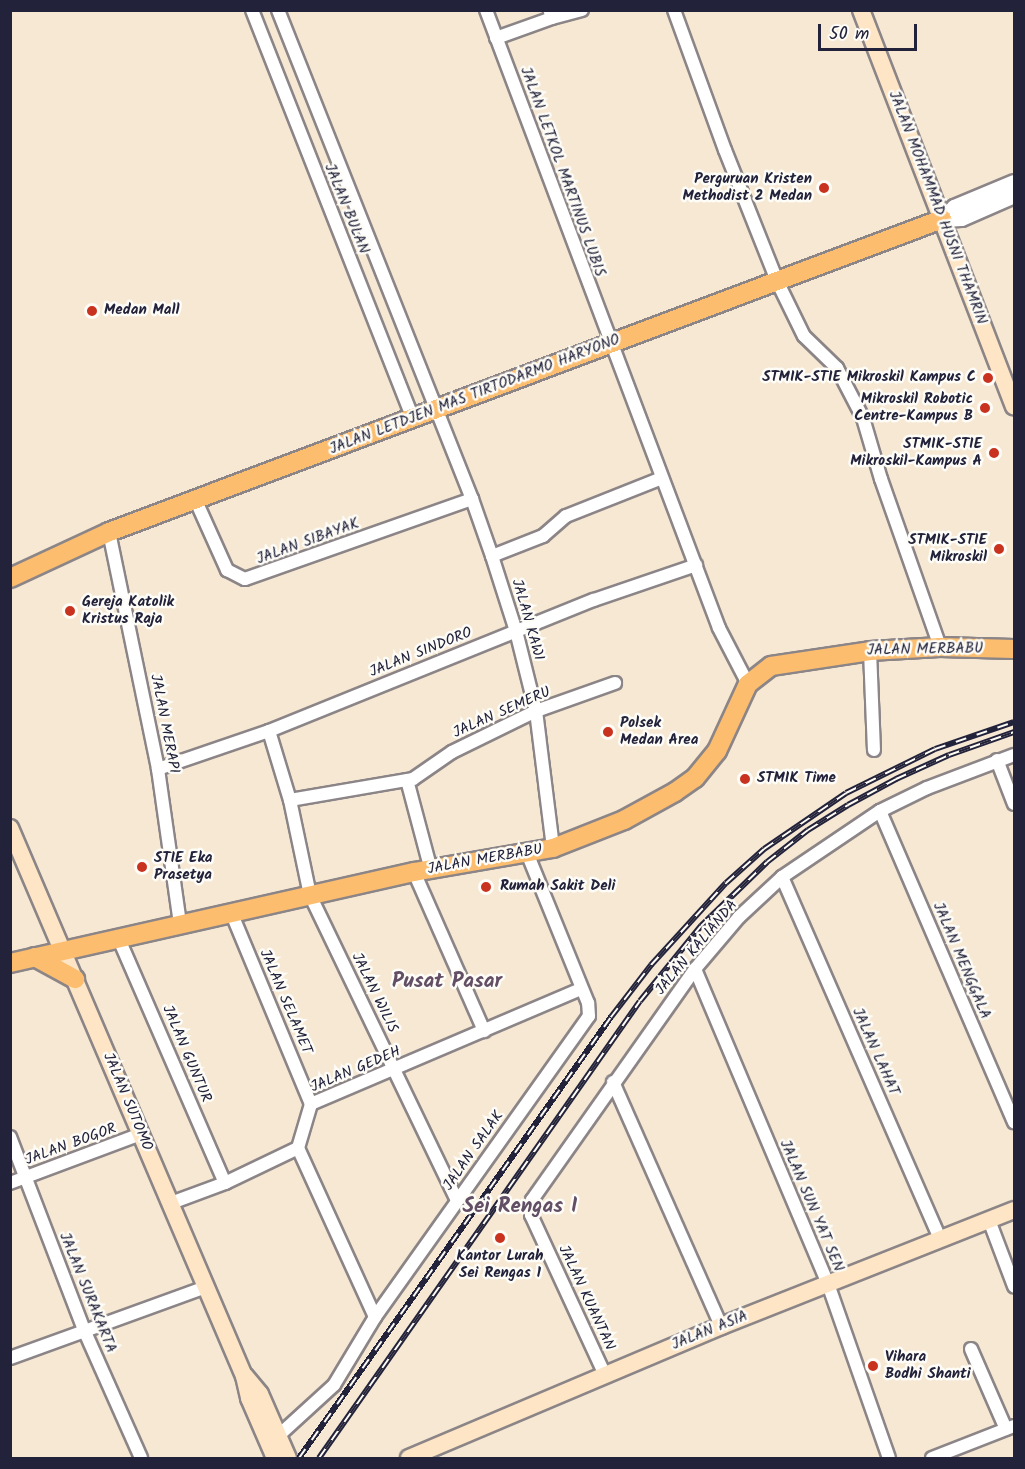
<!DOCTYPE html>
<html>
<head>
<meta charset="utf-8">
<style>
  body { margin:0 }
  #map { position:relative; width:1025px; height:1469px; overflow:hidden; background:#f6e8d3; font-family:Kalam,sans-serif }
  div>[style] { position:absolute }
  [style*='--x'] { left:calc(var(--x)*1px); top:calc(var(--y)*1px); width:calc(var(--w)*1px); rotate:calc(var(--a)*1deg) }
  .roads { filter:drop-shadow(2px 0 #8c8587) drop-shadow(-2px 0 #8c8587) drop-shadow(0 2px #8c8587) drop-shadow(0 -2px #8c8587) }
  .minor>* { height:12px; margin:-6px; padding:0 6px; transform-origin:6px; border-radius:6px; background:#fff }
  .tertiary>* { height:15px; margin:-7.5px; padding:0 7.5px; transform-origin:7.5px; border-radius:7.5px; background:#fff }
  .secondary>* { height:16px; margin:-8px; padding:0 8px; transform-origin:8px; border-radius:8px; background:#fee5c5 }
  .primary>* { height:18px; margin:-9px; padding:0 9px; transform-origin:9px; border-radius:9px; background:#fcbd6f }
  .rail>* { height:6px; margin-top:-3px; transform-origin:0; background:repeating-linear-gradient(90deg,#fdfcf7 0 11px,#22223b 0 22px); box-sizing:border-box; border-block:2px solid #22223b }
  .dots>* { width:16px; height:16px; translate:-50% -50%; box-sizing:border-box; border:3px solid #fdfcf7; border-radius:50% }
  span { translate:-50% -50%; white-space:nowrap; text-align:center; line-height:1.15; -webkit-text-stroke:5px #fdfcf7; paint-order:stroke }
  .street-label { font-size:15px; color:#22223b }
  .poi-label { font-size:15px; color:#22223b; font-weight:700 }
  .right { translate:-100% -50%; text-align:right }
  .left { translate:0 -50%; text-align:left }
  .district-label { font-size:21px; color:#634f65; font-weight:700 }
  .frame { position:absolute; inset:0; border:12px solid #22223b; pointer-events:none }
  .scale { position:absolute; left:818px; top:24px; width:99px; height:27px; box-sizing:border-box; border:3px solid #22223b; border-top:0; padding-left:8px; font-size:18px; line-height:21px; white-space:nowrap; color:#22223b; -webkit-text-stroke:4px #fdfcf7; paint-order:stroke }
</style>
</head>
<body>
<div id="map">
  <div class="roads">
    <div class="minor">
      <div style="--x:252;--y:10;--w:439;--a:68.5"></div>
      <div style="--x:278;--y:10;--w:526;--a:68.36"></div>
      <div style="--x:472;--y:499;--w:60;--a:70.7"></div>
      <div style="--x:492;--y:556;--w:79;--a:72.3"></div>
      <div style="--x:516;--y:631;--w:82;--a:76"></div>
      <div style="--x:536;--y:711;--w:138;--a:82.9"></div>
      <div style="--x:486;--y:10;--w:660;--a:69.34"></div>
      <div style="--x:719;--y:628;--w:63;--a:62.6"></div>
      <div style="--x:674;--y:10;--w:149;--a:70"></div>
      <div style="--x:725;--y:150;--w:141;--a:68.3"></div>
      <div style="--x:777;--y:281;--w:61;--a:63.9"></div>
      <div style="--x:804;--y:336;--w:46;--a:44.1"></div>
      <div style="--x:837;--y:368;--w:56;--a:62.5"></div>
      <div style="--x:863;--y:418;--w:64;--a:73.6"></div>
      <div style="--x:881;--y:479;--w:178;--a:70.6"></div>
      <div style="--x:550;--y:12;--w:6;--a:72"></div>
      <div style="--x:552;--y:18;--w:31;--a:-15"></div>
      <div style="--x:496;--y:38;--w:59;--a:-19.7"></div>
      <div style="--x:196;--y:501;--w:76;--a:65.8"></div>
      <div style="--x:227;--y:570;--w:20;--a:27"></div>
      <div style="--x:245;--y:579;--w:241;--a:-19.4"></div>
      <div style="--x:109;--y:532;--w:242;--a:78.3"></div>
      <div style="--x:158;--y:769;--w:157;--a:81.9"></div>
      <div style="--x:492;--y:556;--w:55;--a:-21.4"></div>
      <div style="--x:543;--y:536;--w:30;--a:-41"></div>
      <div style="--x:566;--y:516;--w:103;--a:-21.6"></div>
      <div style="--x:870;--y:651;--w:99;--a:87.7"></div>
      <div style="--x:269;--y:731;--w:72;--a:73.1"></div>
      <div style="--x:290;--y:800;--w:97;--a:78.1"></div>
      <div style="--x:310;--y:895;--w:339;--a:64.3"></div>
      <div style="--x:997;--y:760;--w:47;--a:68.9"></div>
      <div style="--x:158;--y:769;--w:117;--a:-18.9"></div>
      <div style="--x:269;--y:731;--w:350;--a:-22"></div>
      <div style="--x:594;--y:600;--w:108;--a:-18.9"></div>
      <div style="--x:407;--y:780;--w:93;--a:75.1"></div>
      <div style="--x:290;--y:800;--w:125;--a:-9.7"></div>
      <div style="--x:413;--y:779;--w:47;--a:-34.7"></div>
      <div style="--x:452;--y:752;--w:93;--a:-26"></div>
      <div style="--x:536;--y:711;--w:84;--a:-19.5"></div>
      <div style="--x:880;--y:811;--w:339;--a:66.7"></div>
      <div style="--x:414;--y:872;--w:174;--a:66.2"></div>
      <div style="--x:782;--y:877;--w:394;--a:66.4"></div>
      <div style="--x:231;--y:912;--w:208;--a:67.4"></div>
      <div style="--x:118;--y:937;--w:268;--a:66.5"></div>
      <div style="--x:695;--y:969;--w:342;--a:67.1"></div>
      <div style="--x:828;--y:1284;--w:184;--a:70.7"></div>
      <div style="--x:613;--y:1082;--w:267;--a:66.1"></div>
      <div style="--x:311;--y:1104;--w:293;--a:-23.1"></div>
      <div style="--x:10;--y:1137;--w:209;--a:69"></div>
      <div style="--x:85;--y:1332;--w:138;--a:66"></div>
      <div style="--x:298;--y:1148;--w:186;--a:65.5"></div>
      <div style="--x:10;--y:1183;--w:140;--a:-20.5"></div>
      <div style="--x:171;--y:1203;--w:58;--a:-20.3"></div>
      <div style="--x:225;--y:1183;--w:81;--a:-25.6"></div>
      <div style="--x:298;--y:1148;--w:46;--a:-73.5"></div>
      <div style="--x:989;--y:1220;--w:71;--a:69.3"></div>
      <div style="--x:971;--y:1349;--w:87;--a:66.4"></div>
      <div style="--x:10;--y:1358;--w:208;--a:-19.9"></div>
      <div style="--x:605;--y:1375;--w:176;--a:-114.8"></div>
      <div style="--x:531;--y:1215;--w:15;--a:-86"></div>
      <div style="--x:532;--y:1200;--w:283;--a:-54.8"></div>
      <div style="--x:695;--y:969;--w:68;--a:-49.8"></div>
      <div style="--x:739;--y:917;--w:59;--a:-42.9"></div>
      <div style="--x:782;--y:877;--w:118;--a:-34"></div>
      <div style="--x:880;--y:811;--w:52;--a:-26.1"></div>
      <div style="--x:927;--y:788;--w:93;--a:-20.8"></div>
      <div style="--x:277;--y:1437;--w:77;--a:-42.4"></div>
      <div style="--x:334;--y:1385;--w:79;--a:-58.9"></div>
      <div style="--x:375;--y:1317;--w:369;--a:-54.6"></div>
      <div style="--x:589;--y:1016;--w:13;--a:-94"></div>
      <div style="--x:588;--y:1003;--w:160;--a:-112.1"></div>
      <div style="--x:932;--y:1458;--w:88;--a:-21.3"></div>
    </div>
    <div class="tertiary">
      <div style="--x:942;--y:219;--w:17;--a:-45"></div>
      <div style="--x:954;--y:207;--w:65;--a:-22.6"></div>
      <div style="--x:942;--y:219;--w:19;--a:-3"></div>
      <div style="--x:961;--y:218;--w:58;--a:-23.5"></div>
    </div>
    <div class="secondary">
      <div style="--x:861;--y:10;--w:425;--a:68.9"></div>
      <div style="--x:10;--y:828;--w:596;--a:66.88"></div>
      <div style="--x:244;--y:1376;--w:23;--a:77"></div>
      <div style="--x:249;--y:1398;--w:65;--a:66.6"></div>
      <div style="--x:245;--y:1376;--w:23;--a:50"></div>
      <div style="--x:260;--y:1394;--w:70;--a:66.4"></div>
      <div style="--x:409;--y:1458;--w:339;--a:-22.9"></div>
      <div style="--x:721;--y:1326;--w:315;--a:-21.6"></div>
    </div>
    <div class="primary">
      <div style="--x:10;--y:578;--w:109;--a:-24.9"></div>
      <div style="--x:109;--y:532;--w:890;--a:-20.59"></div>
      <div style="--x:35;--y:957;--w:46;--a:28.8"></div>
      <div style="--x:10;--y:963;--w:414;--a:-12.7"></div>
      <div style="--x:414;--y:872;--w:141;--a:-9.8"></div>
      <div style="--x:553;--y:848;--w:76;--a:-21.5"></div>
      <div style="--x:624;--y:820;--w:58;--a:-28.8"></div>
      <div style="--x:675;--y:792;--w:24;--a:-35"></div>
      <div style="--x:695;--y:778;--w:35;--a:-51"></div>
      <div style="--x:717;--y:751;--w:74;--a:-65.2"></div>
      <div style="--x:748;--y:684;--w:29;--a:-38"></div>
      <div style="--x:771;--y:666;--w:100;--a:-8.6"></div>
      <div style="--x:870;--y:651;--w:70;--a:-3.3"></div>
      <div style="--x:940;--y:647;--w:74;--a:1.5"></div>
    </div>
  </div>
  <div class="rail">
    <div style="--x:299;--y:1458;--w:540;--a:-54.72"></div>
    <div style="--x:611;--y:1017;--w:66;--a:-52.4"></div>
    <div style="--x:651;--y:965;--w:111;--a:-47.6"></div>
    <div style="--x:726;--y:883;--w:51;--a:-41.8"></div>
    <div style="--x:764;--y:849;--w:99;--a:-34.3"></div>
    <div style="--x:846;--y:793;--w:99;--a:-26.3"></div>
    <div style="--x:935;--y:749;--w:83;--a:-18.9"></div>
    <div style="--x:319;--y:1458;--w:558;--a:-54.92"></div>
    <div style="--x:640;--y:1001;--w:97;--a:-50.9"></div>
    <div style="--x:701;--y:926;--w:92;--a:-44.1"></div>
    <div style="--x:767;--y:862;--w:52;--a:-38"></div>
    <div style="--x:808;--y:830;--w:47;--a:-32"></div>
    <div style="--x:848;--y:805;--w:55;--a:-28.4"></div>
    <div style="--x:896;--y:779;--w:58;--a:-24.4"></div>
    <div style="--x:949;--y:755;--w:69;--a:-19.5"></div>
  </div>
  <div class="dots">
    <div style="left:824px;top:188px;background:#c8321e"></div>
    <div style="left:92px;top:311px;background:#c8321e"></div>
    <div style="left:988px;top:378px;background:#c8321e"></div>
    <div style="left:985px;top:408px;background:#c8321e"></div>
    <div style="left:994px;top:453px;background:#c8321e"></div>
    <div style="left:999px;top:549px;background:#c8321e"></div>
    <div style="left:70px;top:611px;background:#c8321e"></div>
    <div style="left:608px;top:732px;background:#c8321e"></div>
    <div style="left:745px;top:779px;background:#c8321e"></div>
    <div style="left:142px;top:867px;background:#c8321e"></div>
    <div style="left:486px;top:887px;background:#c8321e"></div>
    <div style="left:500px;top:1238px;background:#c8321e"></div>
    <div style="left:873px;top:1366px;background:#c8321e"></div>
  </div>
  <div class="street-label">
    <span style="left:562px;top:172px;rotate:70deg">JALAN LETKOL MARTINUS LUBIS</span>
    <span style="left:937px;top:208px;rotate:69deg">JALAN MOHAMMAD HUSNI THAMRIN</span>
    <span style="left:346px;top:209px;rotate:68deg">JALAN BULAN</span>
    <span style="left:475px;top:395px;rotate:-21deg">JALAN LETDJEN MAS TIRTODARMO HARYONO</span>
    <span style="left:308px;top:542px;rotate:-20deg">JALAN SIBAYAK</span>
    <span style="left:527px;top:620px;rotate:74deg">JALAN KAWI</span>
    <span style="left:925px;top:650px;rotate:-1deg">JALAN MERBABU</span>
    <span style="left:421px;top:653px;rotate:-22deg">JALAN SINDORO</span>
    <span style="left:502px;top:713px;rotate:-24deg">JALAN SEMERU</span>
    <span style="left:164px;top:724px;rotate:79deg">JALAN MERAPI</span>
    <span style="left:485px;top:860px;rotate:-10deg">JALAN MERBABU</span>
    <span style="left:697px;top:948px;rotate:-50deg">JALAN KALIANDA</span>
    <span style="left:961px;top:961px;rotate:67deg">JALAN MENGGALA</span>
    <span style="left:374px;top:993px;rotate:64deg">JALAN WILIS</span>
    <span style="left:285px;top:1002px;rotate:67deg">JALAN SELAMET</span>
    <span style="left:875px;top:1052px;rotate:66deg">JALAN LAHAT</span>
    <span style="left:186px;top:1054px;rotate:67deg">JALAN GUNTUR</span>
    <span style="left:356px;top:1070px;rotate:-23deg">JALAN GEDEH</span>
    <span style="left:127px;top:1102px;rotate:67deg">JALAN SUTOMO</span>
    <span style="left:71px;top:1145px;rotate:-20deg">JALAN BOGOR</span>
    <span style="left:474px;top:1151px;rotate:-55deg">JALAN SALAK</span>
    <span style="left:811px;top:1206px;rotate:67deg">JALAN SUN YAT SEN</span>
    <span style="left:87px;top:1293px;rotate:68deg">JALAN SURAKARTA</span>
    <span style="left:586px;top:1298px;rotate:65deg">JALAN KUANTAN</span>
    <span style="left:710px;top:1331px;rotate:-22deg">JALAN ASIA</span>
  </div>
  <div class="poi-label">
    <span class="right" style="left:812px;top:188px">Perguruan Kristen<br>Methodist 2 Medan</span>
    <span class="left" style="left:104px;top:311px">Medan Mall</span>
    <span class="right" style="left:976px;top:378px">STMIK-STIE Mikroskil Kampus C</span>
    <span class="right" style="left:973px;top:408px">Mikroskil Robotic<br>Centre-Kampus B</span>
    <span class="right" style="left:982px;top:453px">STMIK-STIE<br>Mikroskil-Kampus A</span>
    <span class="right" style="left:987px;top:549px">STMIK-STIE<br>Mikroskil</span>
    <span class="left" style="left:82px;top:611px">Gereja Katolik<br>Kristus Raja</span>
    <span class="left" style="left:620px;top:732px">Polsek<br>Medan Area</span>
    <span class="left" style="left:757px;top:779px">STMIK Time</span>
    <span class="left" style="left:154px;top:867px">STIE Eka<br>Prasetya</span>
    <span class="left" style="left:500px;top:887px">Rumah Sakit Deli</span>
    <span style="left:500px;top:1265px">Kantor Lurah<br>Sei Rengas 1</span>
    <span class="left" style="left:885px;top:1366px">Vihara<br>Bodhi Shanti</span>
  </div>
  <div class="district-label">
    <span style="left:447px;top:982px">Pusat Pasar</span>
    <span style="left:520px;top:1207px">Sei Rengas I</span>
  </div>
  <div class="frame"></div>
  <div class="scale">50 m</div>
</div>
</body>
</html>
